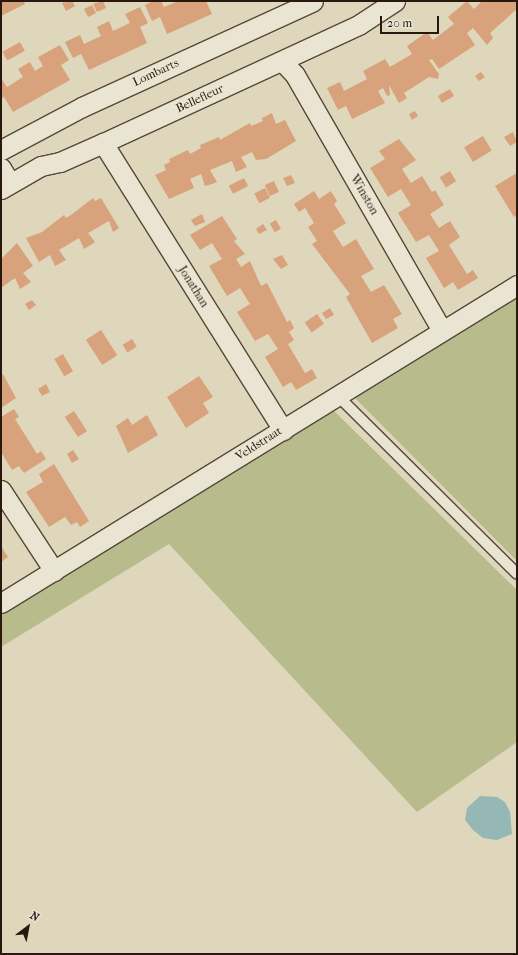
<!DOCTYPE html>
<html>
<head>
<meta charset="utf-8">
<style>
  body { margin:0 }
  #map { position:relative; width:518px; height:955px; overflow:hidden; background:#ded7bb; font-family:"IM FELL French Canon",serif }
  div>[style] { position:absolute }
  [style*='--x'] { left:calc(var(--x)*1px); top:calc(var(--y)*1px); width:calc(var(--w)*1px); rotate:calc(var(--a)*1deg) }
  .green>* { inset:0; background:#b8bc8c }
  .water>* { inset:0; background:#95b8b7 }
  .building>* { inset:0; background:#d8a27c; transform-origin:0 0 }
  .roads { filter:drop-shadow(1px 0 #564839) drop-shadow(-1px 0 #564839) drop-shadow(0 1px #564839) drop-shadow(0 -1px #564839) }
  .service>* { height:10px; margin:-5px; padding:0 5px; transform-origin:5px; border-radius:5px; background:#eae5d3 }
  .minor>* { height:19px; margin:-9.5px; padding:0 9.5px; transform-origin:9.5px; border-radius:9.5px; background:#eae5d3 }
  span { translate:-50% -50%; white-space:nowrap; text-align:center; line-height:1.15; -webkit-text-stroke:3.5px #eae5d3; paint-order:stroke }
  .street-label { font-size:12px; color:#28180e }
  .frame { position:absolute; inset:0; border:2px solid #28180e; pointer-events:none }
  .north { position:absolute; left:8px; top:907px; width:40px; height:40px; -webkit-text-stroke:3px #eae5d3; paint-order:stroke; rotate:32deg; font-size:11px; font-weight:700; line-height:16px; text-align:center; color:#28180e }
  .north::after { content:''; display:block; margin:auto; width:14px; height:18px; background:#28180e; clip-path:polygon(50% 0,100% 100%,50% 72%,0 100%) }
  .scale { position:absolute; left:380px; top:16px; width:59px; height:18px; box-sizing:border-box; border:2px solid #28180e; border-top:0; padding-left:5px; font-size:12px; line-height:14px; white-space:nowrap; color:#28180e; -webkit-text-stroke:3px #eae5d3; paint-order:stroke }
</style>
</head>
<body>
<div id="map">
  <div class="green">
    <div style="clip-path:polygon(517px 294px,517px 561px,354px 397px)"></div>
    <div style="clip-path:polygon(333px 410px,517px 590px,517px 742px,417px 812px,169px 544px,1px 647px,1px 614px)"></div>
  </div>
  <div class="water">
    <div style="clip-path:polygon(480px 796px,497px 797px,505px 802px,510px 812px,512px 834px,497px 840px,483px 838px,473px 830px,465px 820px,467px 808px)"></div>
  </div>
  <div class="building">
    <div style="clip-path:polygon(1px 1px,24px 1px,25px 4px,1px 16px)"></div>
    <div style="clip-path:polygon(72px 1px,75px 6px,66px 11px,62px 3px)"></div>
    <div style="clip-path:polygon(103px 1px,106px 8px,97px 12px,93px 4px)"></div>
    <div style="clip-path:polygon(153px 1px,161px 1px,164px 7px,178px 1px,206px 1px,212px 14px,167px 34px,160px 17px,152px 21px,145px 5px)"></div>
    <div style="clip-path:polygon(467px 1px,474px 9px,482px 1px,517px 1px,517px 9px,490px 33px,493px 38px,487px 45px,473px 28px,467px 33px,475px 45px,439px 69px,432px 59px,429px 60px,439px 74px,438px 79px,429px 77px,404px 93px,407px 98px,399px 103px,389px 85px,390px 95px,387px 96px,383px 88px,378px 91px,385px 103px,352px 119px,346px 106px,338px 110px,327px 88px,340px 82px,344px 91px,367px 79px,363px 71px,385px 59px,390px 67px,412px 54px,407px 46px,427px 32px,433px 40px,454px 24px,448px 17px)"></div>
    <div style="left:92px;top:5px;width:9px;height:9px;rotate:63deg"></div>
    <div style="clip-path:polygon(140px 7px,148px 23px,140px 27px,147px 43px,89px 70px,81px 54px,73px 58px,65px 42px,80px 35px,84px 44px,101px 36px,97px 27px,109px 21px,113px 31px,130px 23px,125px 14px)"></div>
    <div style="left:20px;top:42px;width:10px;height:20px;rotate:61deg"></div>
    <div style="clip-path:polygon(60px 45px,69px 60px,61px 65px,70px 80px,13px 112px,4px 97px,1px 99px,1px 78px,7px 87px,23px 77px,18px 69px,30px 62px,35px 71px,43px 66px,38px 57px)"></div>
    <div style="clip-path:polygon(481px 72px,485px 77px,479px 81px,475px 76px)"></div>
    <div style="left:450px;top:89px;width:8px;height:14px;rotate:60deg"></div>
    <div style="clip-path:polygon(415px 111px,418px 116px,412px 120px,409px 114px)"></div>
    <div style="clip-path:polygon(272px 113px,276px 124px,285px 120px,296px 141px,266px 159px,256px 160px,252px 152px,241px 157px,247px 167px,236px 172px,232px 161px,210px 170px,217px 182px,212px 184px,205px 186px,201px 174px,190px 179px,194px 188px,169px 199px,155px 175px,166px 170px,164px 165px,170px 162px,169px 159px,188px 150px,190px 154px,201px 148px,200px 145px,219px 137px,220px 140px,250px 123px,251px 126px,263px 121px,262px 118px)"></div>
    <div style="clip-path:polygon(513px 132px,517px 142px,510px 146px,504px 137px)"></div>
    <div style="left:483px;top:136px;width:17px;height:22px;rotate:59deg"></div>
    <div style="clip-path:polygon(399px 139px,416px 160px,402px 169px,411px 183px,422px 176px,432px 192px,435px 190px,444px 205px,430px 214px,439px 228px,450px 221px,460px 237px,449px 245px,467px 274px,473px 270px,478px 278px,458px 290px,453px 282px,444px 288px,426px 258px,439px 251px,429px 235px,416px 242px,398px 213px,411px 205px,401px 189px,388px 197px,370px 168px,385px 159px,379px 151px)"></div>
    <div style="left:450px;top:171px;width:12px;height:12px;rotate:59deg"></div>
    <div style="clip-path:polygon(517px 173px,517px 215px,514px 217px,495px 186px)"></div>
    <div style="clip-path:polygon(291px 175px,295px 183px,287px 186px,283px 178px)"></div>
    <div style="left:244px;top:178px;width:9px;height:17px;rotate:63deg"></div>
    <div style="left:274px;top:181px;width:12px;height:10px;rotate:66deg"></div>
    <div style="left:265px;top:188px;width:11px;height:12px;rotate:63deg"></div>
    <div style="clip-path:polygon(314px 191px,319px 199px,331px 191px,337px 201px,334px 204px,346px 223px,333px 231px,343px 247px,356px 239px,374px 269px,361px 276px,371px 292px,384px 285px,402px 314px,393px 319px,398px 328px,372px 343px,346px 297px,350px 294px,312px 244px,317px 241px,308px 227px,314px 223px,305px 208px,299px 212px,294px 204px)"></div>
    <div style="clip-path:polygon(93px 198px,95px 201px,101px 198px,119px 228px,113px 232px,109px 221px,88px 233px,95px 242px,89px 246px,84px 249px,79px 238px,59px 250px,66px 260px,55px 266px,50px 255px,39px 262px,26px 238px,42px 232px,64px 215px,66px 218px,71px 215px)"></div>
    <div style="clip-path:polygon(202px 214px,205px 222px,195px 226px,191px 220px)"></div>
    <div style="clip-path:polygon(222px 216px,237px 239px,234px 241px,245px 254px,236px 259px,241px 267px,250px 261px,261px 286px,267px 283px,287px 322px,290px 320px,294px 328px,289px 332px,294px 340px,288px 344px,305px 373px,312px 369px,317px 378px,296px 390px,291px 382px,283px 387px,265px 357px,278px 349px,268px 334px,255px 341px,237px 312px,250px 304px,240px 288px,227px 296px,209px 266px,222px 259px,212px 243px,200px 250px,190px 235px)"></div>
    <div style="left:276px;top:220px;width:10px;height:7px;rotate:61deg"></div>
    <div style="clip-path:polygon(263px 224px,267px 230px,259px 234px,256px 229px)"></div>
    <div style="clip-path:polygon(17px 243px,33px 266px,23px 273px,31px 282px,20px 289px,15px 278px,1px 288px,1px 259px)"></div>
    <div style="clip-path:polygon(282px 255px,288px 265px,281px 269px,273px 259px)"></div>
    <div style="clip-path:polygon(32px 300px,36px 305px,29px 310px,25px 304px)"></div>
    <div style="clip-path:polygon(330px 308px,334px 315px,326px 319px,322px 313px)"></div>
    <div style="left:317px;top:314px;width:12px;height:15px;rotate:55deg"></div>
    <div style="left:101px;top:330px;width:30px;height:18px;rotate:57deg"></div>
    <div style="left:132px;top:339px;width:9px;height:11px;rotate:58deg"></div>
    <div style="left:63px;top:354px;width:20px;height:10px;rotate:60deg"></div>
    <div style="clip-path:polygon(3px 374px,16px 398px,1px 408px,1px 376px)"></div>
    <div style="clip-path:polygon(199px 376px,213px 397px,203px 403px,209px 413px,186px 428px,167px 397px)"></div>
    <div style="clip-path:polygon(46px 384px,50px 392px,42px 396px,38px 389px)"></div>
    <div style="clip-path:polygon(14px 409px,19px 417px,15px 419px,37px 454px,41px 451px,46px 459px,24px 473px,19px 466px,12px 470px,1px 452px,1px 417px)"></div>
    <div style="left:74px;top:411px;width:24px;height:11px;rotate:57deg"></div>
    <div style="clip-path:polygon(147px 415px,158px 435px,128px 453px,116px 426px,128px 418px,132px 425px)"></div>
    <div style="clip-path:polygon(73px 450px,79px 459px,72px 463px,67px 454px)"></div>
    <div style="clip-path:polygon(54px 464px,89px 521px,80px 527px,77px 522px,71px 525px,65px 517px,49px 527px,26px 492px,43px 482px,39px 474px)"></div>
    <div style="clip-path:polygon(1px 546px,8px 557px,1px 562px)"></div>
  </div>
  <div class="roads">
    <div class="service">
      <div style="--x:338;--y:396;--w:252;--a:44.8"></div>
    </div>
    <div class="minor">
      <div style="--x:282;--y:61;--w:19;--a:47"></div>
      <div style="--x:295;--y:75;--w:295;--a:60.1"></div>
      <div style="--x:103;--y:143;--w:339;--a:57.9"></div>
      <div style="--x:1;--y:150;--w:92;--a:-28"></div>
      <div style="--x:82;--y:107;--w:254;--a:-24.6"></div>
      <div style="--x:1;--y:168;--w:17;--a:59"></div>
      <div style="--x:1;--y:189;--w:46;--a:-29.9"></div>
      <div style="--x:41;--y:166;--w:19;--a:-12"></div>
      <div style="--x:60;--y:162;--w:47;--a:-23.8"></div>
      <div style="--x:103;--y:143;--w:283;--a:-24.8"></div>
      <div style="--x:360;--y:24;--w:42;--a:-33.3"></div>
      <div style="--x:1;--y:490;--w:97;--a:56.8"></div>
      <div style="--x:1;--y:603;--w:606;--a:-31.64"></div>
    </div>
  </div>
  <div class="street-label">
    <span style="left:156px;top:73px;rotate:-25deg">Lombarts</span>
    <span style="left:200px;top:99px;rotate:-25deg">Bellefleur</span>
    <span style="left:364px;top:195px;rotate:60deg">Winston</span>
    <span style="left:193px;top:287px;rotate:58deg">Jonathan</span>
    <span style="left:259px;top:444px;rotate:-32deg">Veldstraat</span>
  </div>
  <div class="frame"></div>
  <div class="north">N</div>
  <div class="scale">20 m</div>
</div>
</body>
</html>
